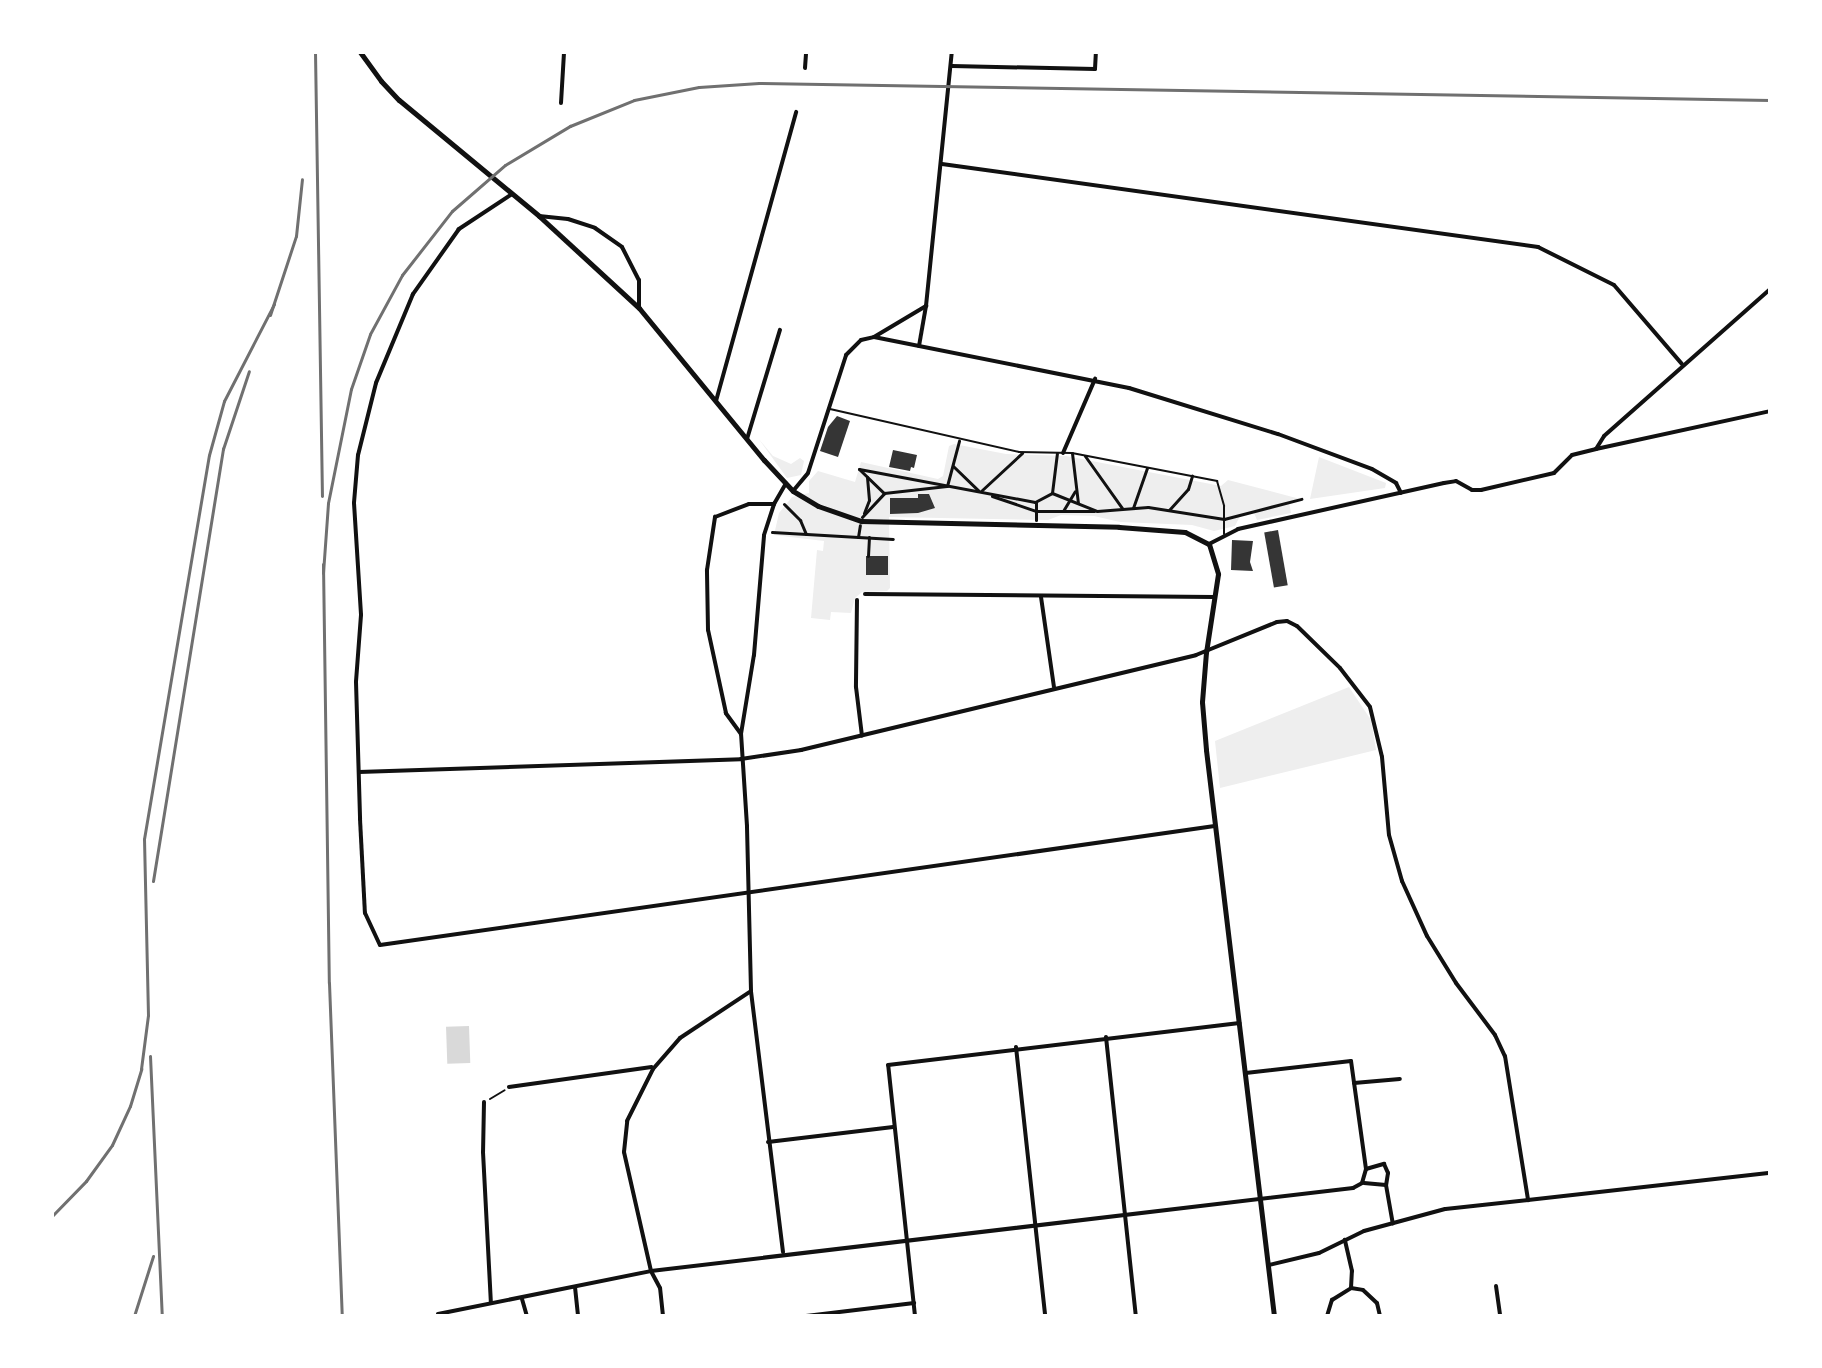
<!DOCTYPE html>
<html>
<head>
<meta charset="utf-8">
<style>
  body { margin:0 }
  #map { position:relative; width:1822px; height:1368px; overflow:hidden; background:#fff; font-family:"Asap Condensed",sans-serif }
  div>[style] { position:absolute }
  [style*='--x'] { left:calc(var(--x)*1px); top:calc(var(--y)*1px); width:calc(var(--w)*1px); rotate:calc(var(--a)*1deg) }
  .green>* { inset:0; background:#eee }
  .water>* { inset:0; background:#d9d9d9; transform-origin:0 0 }
  .building>* { inset:0; background:#353535; transform-origin:0 0 }
  .path>* { height:2px; margin:-1px; padding:0 1px; transform-origin:1px; border-radius:1px; background:#111 }
  .service>* { height:2px; margin:-1px; padding:0 1px; transform-origin:1px; border-radius:1px; background:#111 }
  .pedestrian>* { height:3px; margin:-1.5px; padding:0 1.5px; transform-origin:1.5px; border-radius:1.5px; background:#111 }
  .minor>* { height:4px; margin:-2px; padding:0 2px; transform-origin:2px; border-radius:2px; background:#111 }
  .tertiary>* { height:5px; margin:-2.5px; padding:0 2.5px; transform-origin:2.5px; border-radius:2.5px; background:#111 }
  .rail>* { height:3px; margin:-1.5px; padding:0 1.5px; transform-origin:1.5px; border-radius:1.5px; background:#707070 }
  span { translate:-50% -50%; white-space:nowrap; text-align:center; line-height:1.15; -webkit-text-stroke:8px #fff; paint-order:stroke }
  .frame { position:absolute; inset:0; border:54px solid #fff; pointer-events:none }
</style>
</head>
<body>
<div id="map">
  <div class="green">
    <div style="clip-path:polygon(758px 438px,773px 456px,791px 464px,800px 458px,804px 461px,801px 475px,787px 478px)"></div>
    <div style="clip-path:polygon(954px 444px,1006px 454px,1066px 456px,1221px 486px,1228px 480px,1300px 499px,1289px 502px,1291px 513px,1257px 520px,1254px 513px,1240px 516px,1235px 526px,1214px 531px,1192px 525px,1120px 522px,1094px 516px,1061px 515px,1048px 520px,889px 517px,890px 588px,887px 591px,862px 592px,855px 598px,851px 613px,831px 612px,830px 620px,811px 618px,817px 550px,823px 551px,824px 541px,774px 535px,779px 513px,792px 497px,809px 493px,809px 481px,818px 471px,855px 482px,861px 462px,938px 479px,943px 476px,949px 446px)"></div>
    <div style="clip-path:polygon(1319px 457px,1386px 483px,1385px 488px,1310px 499px)"></div>
    <div style="clip-path:polygon(1349px 687px,1371px 720px,1376px 750px,1220px 788px,1215px 741px)"></div>
  </div>
  <div class="water">
    <div style="left:469px;top:1026px;width:37px;height:23px;rotate:88deg"></div>
  </div>
  <div class="building">
    <div style="clip-path:polygon(837px 416px,850px 421px,838px 457px,820px 451px,828px 427px)"></div>
    <div style="clip-path:polygon(893px 450px,917px 455px,914px 468px,911px 467px,910px 471px,889px 467px)"></div>
    <div style="clip-path:polygon(918px 494px,929px 494px,935px 508px,918px 513px,890px 514px,890px 498px,918px 498px)"></div>
    <div style="left:1278px;top:530px;width:56px;height:14px;rotate:80deg"></div>
    <div style="clip-path:polygon(1232px 540px,1253px 541px,1250px 562px,1253px 571px,1231px 570px)"></div>
    <div style="left:866px;top:556px;width:22px;height:19px"></div>
  </div>
  <div class="path">
    <div style="--x:490;--y:1099;--w:17;--a:-31"></div>
  </div>
  <div class="service">
    <div style="--x:830;--y:409;--w:194;--a:12.8"></div>
    <div style="--x:1019;--y:452;--w:53;--a:1.1"></div>
    <div style="--x:1072;--y:453;--w:148;--a:10.9"></div>
    <div style="--x:1217;--y:481;--w:26;--a:74"></div>
    <div style="--x:1224;--y:506;--w:28;--a:90"></div>
  </div>
  <div class="pedestrian">
    <div style="--x:1072;--y:453;--w:50;--a:83.2"></div>
    <div style="--x:1085;--y:456;--w:64;--a:54.6"></div>
    <div style="--x:953;--y:466;--w:35;--a:44"></div>
    <div style="--x:859;--y:469;--w:179;--a:10.6"></div>
    <div style="--x:1035;--y:502;--w:19;--a:-28"></div>
    <div style="--x:1052;--y:493;--w:48;--a:21.8"></div>
    <div style="--x:1097;--y:511;--w:51;--a:-4.5"></div>
    <div style="--x:1148;--y:507;--w:77;--a:9"></div>
    <div style="--x:1224;--y:519;--w:80;--a:-14.6"></div>
    <div style="--x:859;--y:469;--w:35;--a:44"></div>
    <div style="--x:981;--y:491;--w:56;--a:-42.8"></div>
    <div style="--x:1052;--y:493;--w:40;--a:-82.9"></div>
    <div style="--x:992;--y:496;--w:46;--a:18.8"></div>
    <div style="--x:1036;--y:511;--w:58;--a:0"></div>
    <div style="--x:1036;--y:502;--w:18;--a:90"></div>
    <div style="--x:784;--y:504;--w:23;--a:45"></div>
    <div style="--x:800;--y:520;--w:15;--a:67"></div>
    <div style="--x:1133;--y:508;--w:42;--a:-70.7"></div>
    <div style="--x:1169;--y:510;--w:28;--a:-48"></div>
    <div style="--x:1188;--y:489;--w:14;--a:-73"></div>
    <div style="--x:1063;--y:511;--w:23;--a:-59"></div>
    <div style="--x:864;--y:513;--w:14;--a:-69"></div>
    <div style="--x:869;--y:500;--w:23;--a:-95"></div>
    <div style="--x:862;--y:517;--w:33;--a:-47"></div>
    <div style="--x:884;--y:493;--w:63;--a:-6.3"></div>
    <div style="--x:947;--y:486;--w:47;--a:-75.1"></div>
    <div style="--x:772;--y:532;--w:121;--a:3.3"></div>
    <div style="--x:858;--y:537;--w:12;--a:-81"></div>
    <div style="--x:868;--y:556;--w:19;--a:-87"></div>
  </div>
  <div class="minor">
    <div style="--x:952;--y:66;--w:143;--a:1.2"></div>
    <div style="--x:1095;--y:69;--w:17;--a:-87"></div>
    <div style="--x:805;--y:68;--w:16;--a:-86"></div>
    <div style="--x:561;--y:103;--w:51;--a:-86.6"></div>
    <div style="--x:942;--y:164;--w:602;--a:7.93"></div>
    <div style="--x:1538;--y:247;--w:85;--a:26.6"></div>
    <div style="--x:1614;--y:285;--w:104;--a:49.3"></div>
    <div style="--x:512;--y:194;--w:64;--a:146.6"></div>
    <div style="--x:459;--y:229;--w:80;--a:125.3"></div>
    <div style="--x:413;--y:294;--w:96;--a:112.6"></div>
    <div style="--x:376;--y:383;--w:74;--a:104"></div>
    <div style="--x:358;--y:455;--w:48;--a:94.8"></div>
    <div style="--x:354;--y:503;--w:112;--a:86.4"></div>
    <div style="--x:361;--y:615;--w:67;--a:94.3"></div>
    <div style="--x:356;--y:682;--w:137;--a:88.3"></div>
    <div style="--x:360;--y:819;--w:94;--a:87"></div>
    <div style="--x:365;--y:913;--w:35;--a:65"></div>
    <div style="--x:380;--y:945;--w:843;--a:-8.11"></div>
    <div style="--x:539;--y:216;--w:29;--a:6"></div>
    <div style="--x:568;--y:219;--w:28;--a:18"></div>
    <div style="--x:595;--y:228;--w:33;--a:35"></div>
    <div style="--x:622;--y:247;--w:37;--a:63"></div>
    <div style="--x:639;--y:280;--w:28;--a:90"></div>
    <div style="--x:874;--y:337;--w:260;--a:11.3"></div>
    <div style="--x:1129;--y:388;--w:156;--a:17.2"></div>
    <div style="--x:1278;--y:434;--w:100;--a:20.4"></div>
    <div style="--x:1372;--y:469;--w:28;--a:30"></div>
    <div style="--x:1396;--y:483;--w:11;--a:63"></div>
    <div style="--x:919;--y:346;--w:41;--a:-80.1"></div>
    <div style="--x:926;--y:306;--w:255;--a:-84.2"></div>
    <div style="--x:716;--y:401;--w:300;--a:-74.5"></div>
    <div style="--x:747;--y:439;--w:114;--a:-73.2"></div>
    <div style="--x:1596;--y:449;--w:178;--a:-12.3"></div>
    <div style="--x:1063;--y:453;--w:81;--a:-66.6"></div>
    <div style="--x:793;--y:491;--w:23;--a:-50"></div>
    <div style="--x:808;--y:473;--w:124;--a:-72.1"></div>
    <div style="--x:846;--y:355;--w:21;--a:-45"></div>
    <div style="--x:861;--y:340;--w:13;--a:-13"></div>
    <div style="--x:874;--y:337;--w:61;--a:-30.8"></div>
    <div style="--x:1209;--y:544;--w:33;--a:-27"></div>
    <div style="--x:1238;--y:529;--w:211;--a:-12.6"></div>
    <div style="--x:1444;--y:483;--w:12;--a:-9"></div>
    <div style="--x:1456;--y:481;--w:18;--a:29"></div>
    <div style="--x:1472;--y:490;--w:9;--a:0"></div>
    <div style="--x:1481;--y:490;--w:75;--a:-13.1"></div>
    <div style="--x:1554;--y:473;--w:25;--a:-45"></div>
    <div style="--x:1572;--y:455;--w:25;--a:-14"></div>
    <div style="--x:1596;--y:449;--w:15;--a:-58"></div>
    <div style="--x:1604;--y:436;--w:222;--a:-41.5"></div>
    <div style="--x:865;--y:594;--w:349;--a:0.5"></div>
    <div style="--x:1041;--y:597;--w:91;--a:81.8"></div>
    <div style="--x:857;--y:600;--w:87;--a:90.7"></div>
    <div style="--x:856;--y:687;--w:49;--a:83"></div>
    <div style="--x:741;--y:734;--w:26;--a:-126"></div>
    <div style="--x:726;--y:713;--w:85;--a:-102.2"></div>
    <div style="--x:708;--y:630;--w:60;--a:-91"></div>
    <div style="--x:707;--y:570;--w:54;--a:-81.4"></div>
    <div style="--x:715;--y:517;--w:36;--a:-21"></div>
    <div style="--x:749;--y:504;--w:25;--a:0"></div>
    <div style="--x:359;--y:772;--w:382;--a:-1.9"></div>
    <div style="--x:741;--y:759;--w:61;--a:-8.5"></div>
    <div style="--x:801;--y:750;--w:406;--a:-13.5"></div>
    <div style="--x:1196;--y:655;--w:87;--a:-22.2"></div>
    <div style="--x:1277;--y:622;--w:10;--a:-6"></div>
    <div style="--x:1287;--y:621;--w:11;--a:27"></div>
    <div style="--x:1297;--y:626;--w:60;--a:44.3"></div>
    <div style="--x:1340;--y:668;--w:49;--a:52.4"></div>
    <div style="--x:1370;--y:707;--w:51;--a:76.5"></div>
    <div style="--x:1382;--y:757;--w:78;--a:84.9"></div>
    <div style="--x:1389;--y:835;--w:48;--a:74.2"></div>
    <div style="--x:1402;--y:881;--w:60;--a:65.6"></div>
    <div style="--x:1427;--y:936;--w:55;--a:58.3"></div>
    <div style="--x:1456;--y:983;--w:65;--a:53.1"></div>
    <div style="--x:1495;--y:1035;--w:23;--a:65"></div>
    <div style="--x:1505;--y:1056;--w:146;--a:80.9"></div>
    <div style="--x:1528;--y:1200;--w:83;--a:173.8"></div>
    <div style="--x:1445;--y:1209;--w:84;--a:164.8"></div>
    <div style="--x:1364;--y:1231;--w:50;--a:153.9"></div>
    <div style="--x:1319;--y:1253;--w:51;--a:166.5"></div>
    <div style="--x:1106;--y:1037;--w:281;--a:83.9"></div>
    <div style="--x:1016;--y:1047;--w:271;--a:83.8"></div>
    <div style="--x:1354;--y:1083;--w:46;--a:-5"></div>
    <div style="--x:509;--y:1087;--w:144;--a:-8"></div>
    <div style="--x:484;--y:1102;--w:50;--a:91.1"></div>
    <div style="--x:483;--y:1152;--w:151;--a:87"></div>
    <div style="--x:768;--y:1142;--w:126;--a:-6.8"></div>
    <div style="--x:1366;--y:1169;--w:19;--a:-16"></div>
    <div style="--x:1384;--y:1164;--w:10;--a:66"></div>
    <div style="--x:1388;--y:1173;--w:12;--a:99"></div>
    <div style="--x:1364;--y:1183;--w:22;--a:5"></div>
    <div style="--x:1386;--y:1185;--w:39;--a:80"></div>
    <div style="--x:1528;--y:1200;--w:244;--a:-6.4"></div>
    <div style="--x:783;--y:1252;--w:263;--a:-97"></div>
    <div style="--x:751;--y:991;--w:165;--a:-91.4"></div>
    <div style="--x:747;--y:826;--w:92;--a:-93.7"></div>
    <div style="--x:741;--y:734;--w:80;--a:-80.7"></div>
    <div style="--x:754;--y:655;--w:120;--a:-85.2"></div>
    <div style="--x:764;--y:535;--w:33;--a:-72"></div>
    <div style="--x:774;--y:504;--w:24;--a:-60"></div>
    <div style="--x:1496;--y:1286;--w:30;--a:82"></div>
    <div style="--x:575;--y:1287;--w:29;--a:84"></div>
    <div style="--x:1351;--y:1288;--w:12;--a:9"></div>
    <div style="--x:1363;--y:1290;--w:19;--a:43"></div>
    <div style="--x:1377;--y:1303;--w:13;--a:77"></div>
    <div style="--x:522;--y:1299;--w:18;--a:74"></div>
    <div style="--x:438;--y:1314;--w:217;--a:-11.4"></div>
    <div style="--x:651;--y:1271;--w:707;--a:-6.74"></div>
    <div style="--x:1353;--y:1188;--w:10;--a:-29"></div>
    <div style="--x:1362;--y:1183;--w:15;--a:-74"></div>
    <div style="--x:1366;--y:1169;--w:109;--a:-97.9"></div>
    <div style="--x:1351;--y:1061;--w:106;--a:173.5"></div>
    <div style="--x:663;--y:1316;--w:28;--a:-96"></div>
    <div style="--x:660;--y:1288;--w:19;--a:-118"></div>
    <div style="--x:651;--y:1271;--w:122;--a:-102.8"></div>
    <div style="--x:624;--y:1152;--w:31;--a:-84"></div>
    <div style="--x:627;--y:1121;--w:58;--a:-63.4"></div>
    <div style="--x:653;--y:1069;--w:41;--a:-48.9"></div>
    <div style="--x:680;--y:1038;--w:85;--a:-33.5"></div>
    <div style="--x:806;--y:1316;--w:109;--a:-6.9"></div>
    <div style="--x:915;--y:1316;--w:252;--a:-96.1"></div>
    <div style="--x:888;--y:1065;--w:354;--a:-6.8"></div>
    <div style="--x:1327;--y:1316;--w:17;--a:-73"></div>
    <div style="--x:1332;--y:1300;--w:22;--a:-32"></div>
    <div style="--x:1351;--y:1288;--w:17;--a:-87"></div>
    <div style="--x:1352;--y:1271;--w:32;--a:-103"></div>
  </div>
  <div class="tertiary">
    <div style="--x:360;--y:52;--w:36;--a:54"></div>
    <div style="--x:381;--y:81;--w:26;--a:47"></div>
    <div style="--x:399;--y:100;--w:182;--a:39.6"></div>
    <div style="--x:539;--y:216;--w:136;--a:42.6"></div>
    <div style="--x:639;--y:308;--w:197;--a:50.6"></div>
    <div style="--x:764;--y:460;--w:42;--a:46.9"></div>
    <div style="--x:793;--y:491;--w:29;--a:31"></div>
    <div style="--x:818;--y:506;--w:46;--a:19.2"></div>
    <div style="--x:861;--y:521;--w:258;--a:1.3"></div>
    <div style="--x:1119;--y:527;--w:66;--a:4.3"></div>
    <div style="--x:1185;--y:532;--w:27;--a:27"></div>
    <div style="--x:1209;--y:544;--w:31;--a:73"></div>
    <div style="--x:1218;--y:574;--w:79;--a:98.7"></div>
    <div style="--x:1206;--y:652;--w:50;--a:94.6"></div>
    <div style="--x:1202;--y:702;--w:48;--a:85.2"></div>
    <div style="--x:1206;--y:750;--w:570;--a:83.15"></div>
  </div>
  <div class="rail">
    <div style="--x:315;--y:52;--w:444;--a:89.1"></div>
    <div style="--x:270;--y:315;--w:83;--a:-71.8"></div>
    <div style="--x:296;--y:236;--w:57;--a:-84"></div>
    <div style="--x:323;--y:564;--w:419;--a:89.2"></div>
    <div style="--x:329;--y:983;--w:333;--a:87.8"></div>
    <div style="--x:323;--y:573;--w:70;--a:-85.9"></div>
    <div style="--x:328;--y:503;--w:116;--a:-78.6"></div>
    <div style="--x:351;--y:389;--w:58;--a:-70.9"></div>
    <div style="--x:370;--y:334;--w:67;--a:-61.5"></div>
    <div style="--x:402;--y:275;--w:81;--a:-52"></div>
    <div style="--x:452;--y:211;--w:70;--a:-41"></div>
    <div style="--x:505;--y:165;--w:76;--a:-31"></div>
    <div style="--x:570;--y:126;--w:69;--a:-22.1"></div>
    <div style="--x:634;--y:100;--w:66;--a:-11.3"></div>
    <div style="--x:699;--y:87;--w:60;--a:-3.8"></div>
    <div style="--x:759;--y:83;--w:1011;--a:0.96"></div>
    <div style="--x:153;--y:881;--w:438;--a:-80.8"></div>
    <div style="--x:223;--y:449;--w:82;--a:-71.6"></div>
    <div style="--x:150;--y:1056;--w:260;--a:87.4"></div>
    <div style="--x:52;--y:1216;--w:49;--a:-45.8"></div>
    <div style="--x:86;--y:1181;--w:44;--a:-54.2"></div>
    <div style="--x:112;--y:1145;--w:43;--a:-65.2"></div>
    <div style="--x:130;--y:1106;--w:39;--a:-73"></div>
    <div style="--x:141;--y:1069;--w:54;--a:-82.6"></div>
    <div style="--x:148;--y:1015;--w:176;--a:-91.3"></div>
    <div style="--x:144;--y:839;--w:389;--a:-80.4"></div>
    <div style="--x:209;--y:455;--w:56;--a:-74.5"></div>
    <div style="--x:224;--y:401;--w:109;--a:-62.7"></div>
    <div style="--x:134;--y:1316;--w:63;--a:-72.4"></div>
  </div>
  <div class="frame"></div>
</div>
</body>
</html>
